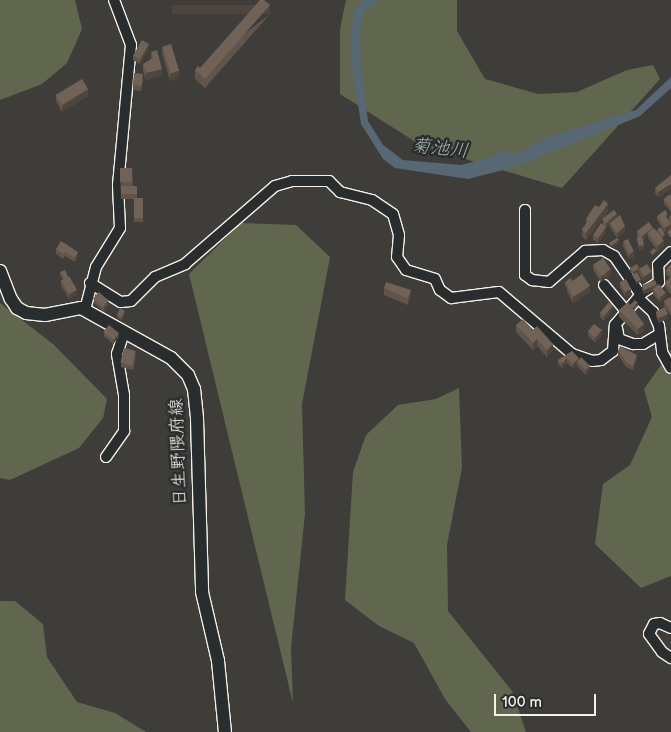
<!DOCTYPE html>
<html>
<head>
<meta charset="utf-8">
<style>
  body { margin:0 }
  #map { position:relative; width:671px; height:732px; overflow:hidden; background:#3f3d3a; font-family:"Balsamiq Sans","Klee One",sans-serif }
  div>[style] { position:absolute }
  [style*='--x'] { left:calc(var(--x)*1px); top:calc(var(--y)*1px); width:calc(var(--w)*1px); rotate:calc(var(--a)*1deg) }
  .green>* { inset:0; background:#61674e }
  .water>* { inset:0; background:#576874 }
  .roads { filter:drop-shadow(1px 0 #f4f1e8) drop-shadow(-1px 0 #f4f1e8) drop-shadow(0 1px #f4f1e8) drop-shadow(0 -1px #f4f1e8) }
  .minor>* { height:10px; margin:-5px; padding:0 5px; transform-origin:5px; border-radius:5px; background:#2a2d2e }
  .major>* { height:12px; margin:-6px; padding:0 6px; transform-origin:6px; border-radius:6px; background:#2a2d2e }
  .wall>* { inset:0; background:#60544b }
  .shaded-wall>* { inset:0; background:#4e453d; transform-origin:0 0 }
  .building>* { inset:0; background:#706257; transform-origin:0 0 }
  span { translate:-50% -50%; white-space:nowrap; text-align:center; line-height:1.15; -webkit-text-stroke:5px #2a2d2e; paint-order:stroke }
  .street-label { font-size:18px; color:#f4f1e8 }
  .water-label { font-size:19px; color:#adb3b4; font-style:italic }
  .scale { position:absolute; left:494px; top:694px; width:102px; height:22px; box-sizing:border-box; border:2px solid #f4f1e8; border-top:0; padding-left:6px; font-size:15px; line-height:18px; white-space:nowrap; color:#f4f1e8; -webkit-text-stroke:4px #2a2d2e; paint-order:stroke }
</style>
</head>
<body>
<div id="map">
  <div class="green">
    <div style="clip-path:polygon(0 0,75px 0,82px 29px,67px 63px,42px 84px,0 100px)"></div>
    <div style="clip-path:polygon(346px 0,457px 0,457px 31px,485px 79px,538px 94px,577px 92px,627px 70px,653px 65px,660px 79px,562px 188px,422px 146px,340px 94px,340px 29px)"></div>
    <div style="clip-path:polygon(241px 223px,296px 225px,330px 257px,302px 404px,305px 514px,291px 648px,293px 703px,189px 274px)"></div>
    <div style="clip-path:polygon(0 303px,53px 344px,107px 399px,103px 418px,79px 448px,10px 480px,0 478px)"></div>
    <div style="clip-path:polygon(671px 351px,671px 576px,641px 588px,595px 544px,603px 484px,630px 465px,652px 417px,644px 389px)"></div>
    <div style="clip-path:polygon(459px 388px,462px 468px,447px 545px,448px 611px,512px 691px,526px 732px,471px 732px,445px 699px,414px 643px,379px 626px,345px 600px,353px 472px,366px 435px,398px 405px,436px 399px)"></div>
    <div style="clip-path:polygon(0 601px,15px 601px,43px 624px,47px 657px,77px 702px,115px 713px,146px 732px,0 732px)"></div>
  </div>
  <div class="water">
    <div style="clip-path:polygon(365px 0,380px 0,364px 12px,359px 42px,368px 121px,383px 145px,403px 160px,461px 165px,495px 156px,497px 152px,521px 153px,546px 138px,636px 110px,671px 77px,671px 88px,640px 116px,519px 166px,468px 179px,395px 168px,383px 159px,361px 124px,351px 58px,351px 39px,354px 10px)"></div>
  </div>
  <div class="roads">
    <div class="minor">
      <div style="--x:525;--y:210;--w:65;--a:90"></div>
      <div style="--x:525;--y:275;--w:9;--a:36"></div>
      <div style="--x:532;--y:280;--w:17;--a:7"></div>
      <div style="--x:549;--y:282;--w:48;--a:-40.7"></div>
      <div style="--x:585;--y:251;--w:18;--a:-3"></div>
      <div style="--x:603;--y:250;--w:13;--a:29"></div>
      <div style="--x:614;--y:256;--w:47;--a:55.3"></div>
      <div style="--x:90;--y:283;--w:36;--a:32"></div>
      <div style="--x:121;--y:302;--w:10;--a:-6"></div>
      <div style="--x:131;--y:301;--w:34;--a:-45"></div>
      <div style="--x:155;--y:277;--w:33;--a:-23"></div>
      <div style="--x:185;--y:264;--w:119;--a:-40.9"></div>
      <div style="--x:275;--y:186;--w:18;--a:-16"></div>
      <div style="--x:292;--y:181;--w:37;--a:0"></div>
      <div style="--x:329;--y:181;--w:16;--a:45"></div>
      <div style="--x:340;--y:192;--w:33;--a:14"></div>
      <div style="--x:372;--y:200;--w:25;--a:34"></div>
      <div style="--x:393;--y:214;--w:22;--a:74"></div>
      <div style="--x:399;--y:235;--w:22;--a:95"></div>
      <div style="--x:397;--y:257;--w:16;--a:55"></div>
      <div style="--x:406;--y:270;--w:30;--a:17"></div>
      <div style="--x:435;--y:279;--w:12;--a:66"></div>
      <div style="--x:440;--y:290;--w:14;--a:36"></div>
      <div style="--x:451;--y:298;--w:48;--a:-7.1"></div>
      <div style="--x:499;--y:292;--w:96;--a:40.3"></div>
      <div style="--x:572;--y:354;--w:21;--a:19"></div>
      <div style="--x:592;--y:361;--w:9;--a:-6"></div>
      <div style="--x:601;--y:360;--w:15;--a:-37"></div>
      <div style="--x:613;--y:351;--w:26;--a:-86"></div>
      <div style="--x:615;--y:325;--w:42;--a:-49.8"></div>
      <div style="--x:642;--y:293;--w:20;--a:-33"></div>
      <div style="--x:659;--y:282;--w:17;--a:-93"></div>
      <div style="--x:658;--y:265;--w:18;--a:-45"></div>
      <div style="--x:604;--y:285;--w:35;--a:50"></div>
      <div style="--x:639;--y:299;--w:19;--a:43"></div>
      <div style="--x:653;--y:312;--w:15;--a:67"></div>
      <div style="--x:659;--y:326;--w:26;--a:83"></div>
      <div style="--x:662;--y:352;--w:18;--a:61"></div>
      <div style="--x:85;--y:310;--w:44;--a:-75.7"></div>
      <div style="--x:96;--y:267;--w:46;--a:-58.4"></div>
      <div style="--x:120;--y:228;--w:43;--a:-92.7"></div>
      <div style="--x:118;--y:185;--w:141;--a:-84.7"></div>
      <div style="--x:131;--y:45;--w:48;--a:-110.7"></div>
      <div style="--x:617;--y:328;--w:11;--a:80"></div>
      <div style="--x:619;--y:339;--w:15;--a:20"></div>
      <div style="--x:633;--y:344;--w:10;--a:0"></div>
      <div style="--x:643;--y:344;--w:17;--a:-31"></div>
      <div style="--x:106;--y:457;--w:32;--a:-55"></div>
      <div style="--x:124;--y:431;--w:36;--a:-90"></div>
      <div style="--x:124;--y:395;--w:42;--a:-99.7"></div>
      <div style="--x:117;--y:354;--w:23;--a:-72"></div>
      <div style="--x:671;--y:628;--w:12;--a:-156"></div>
      <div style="--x:660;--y:623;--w:6;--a:171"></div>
      <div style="--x:654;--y:624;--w:11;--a:117"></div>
      <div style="--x:649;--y:634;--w:22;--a:54"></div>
      <div style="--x:662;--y:652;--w:11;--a:34"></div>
    </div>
    <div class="major">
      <div style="--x:0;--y:271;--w:30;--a:69"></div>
      <div style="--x:11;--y:299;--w:11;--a:56"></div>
      <div style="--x:17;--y:308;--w:10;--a:29"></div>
      <div style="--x:26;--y:313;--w:19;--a:6"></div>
      <div style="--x:45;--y:315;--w:37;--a:-11"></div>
      <div style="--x:81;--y:308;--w:103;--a:29.1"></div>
      <div style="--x:171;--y:358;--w:24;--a:45"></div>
      <div style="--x:188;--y:375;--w:15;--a:67"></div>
      <div style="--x:194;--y:389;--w:30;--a:84"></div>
      <div style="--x:197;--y:419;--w:173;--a:88.3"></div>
      <div style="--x:202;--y:592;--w:71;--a:76.9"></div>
      <div style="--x:218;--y:661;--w:71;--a:84.4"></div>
    </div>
  </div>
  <div class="wall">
    <div style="clip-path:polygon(270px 14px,205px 88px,195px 79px,195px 70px,200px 68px)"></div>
    <div style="clip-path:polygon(162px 47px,179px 78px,170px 81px,162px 53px)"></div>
    <div style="clip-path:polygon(149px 49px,140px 64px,133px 60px,133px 56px)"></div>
    <div style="clip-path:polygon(151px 52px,162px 75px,146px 80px,143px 71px,143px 64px,151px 59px)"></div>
    <div style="clip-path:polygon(143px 79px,141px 91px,133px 90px,133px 85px)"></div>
    <div style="clip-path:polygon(56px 95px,88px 96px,62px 112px,56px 101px)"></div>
    <div style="clip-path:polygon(120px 168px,132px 168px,133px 186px,137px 186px,137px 198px,143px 198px,143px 222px,134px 222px,134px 199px,121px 199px)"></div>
    <div style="clip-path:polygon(671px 175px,671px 189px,658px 197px,655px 193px,655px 188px)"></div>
    <div style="clip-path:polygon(671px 196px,671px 212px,664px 204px,664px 199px)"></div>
    <div style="clip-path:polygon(599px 207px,608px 211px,586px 240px,582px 236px,582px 229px,586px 225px,586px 219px)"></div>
    <div style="clip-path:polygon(671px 215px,671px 229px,665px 232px,657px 220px,657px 216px,668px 219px,669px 221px,669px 216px)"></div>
    <div style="clip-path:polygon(617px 217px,625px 231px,617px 238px,610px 227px,610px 225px,606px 228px,606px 232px,598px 243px,593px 239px,593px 235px,604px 226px,603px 225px,603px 220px)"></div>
    <div style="clip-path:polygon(653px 229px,657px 232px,657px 229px,665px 236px,662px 238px,664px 246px,658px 251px,648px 238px,648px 236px,643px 240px,644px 249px,639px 250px,637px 241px,637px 231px)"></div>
    <div style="clip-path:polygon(623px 241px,634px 257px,629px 259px,623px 246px)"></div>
    <div style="clip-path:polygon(56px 249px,78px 256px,75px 262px,65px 256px,63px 259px,56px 254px)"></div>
    <div style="clip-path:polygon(593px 265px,611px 275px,601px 282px,593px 270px)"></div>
    <div style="clip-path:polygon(671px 266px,671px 293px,670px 294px,665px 287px,665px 282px,670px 278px,666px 275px,666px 270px)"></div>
    <div style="clip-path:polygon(630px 268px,639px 268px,652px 277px,643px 281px,639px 273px,639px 271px,633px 274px,630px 271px)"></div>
    <div style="clip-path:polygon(60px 272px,77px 294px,69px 299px,61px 285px,61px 280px,63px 280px,60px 275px)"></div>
    <div style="clip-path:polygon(572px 280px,590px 292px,573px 303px,567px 291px,567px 288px,565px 285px,565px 283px)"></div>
    <div style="clip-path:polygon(620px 282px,631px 294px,625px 297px,620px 287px)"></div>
    <div style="clip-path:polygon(642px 285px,657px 286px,666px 297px,660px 302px,653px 294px,653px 291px,644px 294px,642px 289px)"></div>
    <div style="clip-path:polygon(384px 288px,411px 297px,408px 305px,384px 295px)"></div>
    <div style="clip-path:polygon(94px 299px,109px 305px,104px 312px,94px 303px)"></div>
    <div style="clip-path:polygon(671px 299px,671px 316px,665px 307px,668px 318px,659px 323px,656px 316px,656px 312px,665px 307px,664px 305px,664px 301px)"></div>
    <div style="clip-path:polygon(630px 305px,638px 305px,634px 310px,644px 331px,638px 335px,619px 317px,619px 310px)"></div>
    <div style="clip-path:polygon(613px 310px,604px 321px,600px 317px,600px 313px)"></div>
    <div style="clip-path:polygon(125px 313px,121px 320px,117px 317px,117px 315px)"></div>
    <div style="clip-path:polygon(516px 325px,533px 330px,553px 350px,547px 357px,537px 346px,533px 350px,516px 332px)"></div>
    <div style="clip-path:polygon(588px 331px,602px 335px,595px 342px,588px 336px)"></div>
    <div style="clip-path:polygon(104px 332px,119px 337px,113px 344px,104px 336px)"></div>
    <div style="clip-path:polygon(618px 350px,637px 360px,633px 370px,626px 367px,618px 355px)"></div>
    <div style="clip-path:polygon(572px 351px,579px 360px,590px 370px,586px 375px,577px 366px,577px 364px,573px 368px,567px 363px,562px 368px,558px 364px,558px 360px)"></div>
    <div style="clip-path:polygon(136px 355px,133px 370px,121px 367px,121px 363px)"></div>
  </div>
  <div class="shaded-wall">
    <div style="left:270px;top:5px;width:9px;height:98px;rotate:90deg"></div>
    <div style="clip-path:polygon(149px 44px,149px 49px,140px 64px,140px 60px)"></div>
    <div style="clip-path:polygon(162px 69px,162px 75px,146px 80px,146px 73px)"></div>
    <div style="clip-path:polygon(179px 71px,179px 78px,170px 81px,170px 74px)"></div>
    <div style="clip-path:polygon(88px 89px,88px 96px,62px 112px,62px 105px)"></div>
    <div style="clip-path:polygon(671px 184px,671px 189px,658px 197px,658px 192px)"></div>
    <div style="clip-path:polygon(608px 204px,608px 211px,586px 240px,586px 233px)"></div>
    <div style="clip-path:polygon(617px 214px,617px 219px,610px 223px,610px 225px,606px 228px,606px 224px)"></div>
    <div style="clip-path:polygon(671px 224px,671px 229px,665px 232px,665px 228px)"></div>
    <div style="clip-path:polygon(625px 226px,625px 231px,617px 238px,617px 233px)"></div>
    <div style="clip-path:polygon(606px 227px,606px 232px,598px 243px,598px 238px)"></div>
    <div style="clip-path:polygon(653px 228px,653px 232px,648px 233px,648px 236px,642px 240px,642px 236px)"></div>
    <div style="clip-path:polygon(619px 240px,619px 243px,611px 248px,611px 246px)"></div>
    <div style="clip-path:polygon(664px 241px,664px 246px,658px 251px,658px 246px)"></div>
    <div style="clip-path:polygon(644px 245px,644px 249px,639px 250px,639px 246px)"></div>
    <div style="clip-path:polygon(78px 252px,78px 256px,75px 262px,75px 258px)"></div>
    <div style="clip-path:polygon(634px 252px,634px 257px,629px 259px,629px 255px)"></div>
    <div style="clip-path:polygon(639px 269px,639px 271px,633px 274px,633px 272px)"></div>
    <div style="clip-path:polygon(611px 270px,611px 275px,601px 282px,601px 277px)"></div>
    <div style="clip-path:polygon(652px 272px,652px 277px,643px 281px,643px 277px)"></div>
    <div style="clip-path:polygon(641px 280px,641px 282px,636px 284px,636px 282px)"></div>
    <div style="clip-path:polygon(657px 285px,657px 290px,653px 289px,653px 291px,644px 294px,644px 290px)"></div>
    <div style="clip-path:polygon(590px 286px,590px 292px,573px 303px,573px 297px)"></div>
    <div style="clip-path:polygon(631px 289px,631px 294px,625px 297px,625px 292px)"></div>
    <div style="clip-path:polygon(77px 290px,77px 294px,69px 299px,69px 294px)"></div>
    <div style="clip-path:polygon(411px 290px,411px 297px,408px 305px,408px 299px)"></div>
    <div style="clip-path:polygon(666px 293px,666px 297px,660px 302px,660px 298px)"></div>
    <div style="clip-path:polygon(109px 301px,109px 305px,104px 312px,104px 307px)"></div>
    <div style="clip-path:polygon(638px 303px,638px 305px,631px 312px,631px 310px)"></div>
    <div style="clip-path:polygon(613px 306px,613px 310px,604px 321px,604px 316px)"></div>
    <div style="clip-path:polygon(668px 314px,668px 318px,659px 323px,659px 318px)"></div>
    <div style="clip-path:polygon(644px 324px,644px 331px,638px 335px,638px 329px)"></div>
    <div style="clip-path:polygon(602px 330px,602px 335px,595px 342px,595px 338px)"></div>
    <div style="clip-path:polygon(119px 333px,119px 337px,113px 344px,113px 339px)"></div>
    <div style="clip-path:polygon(537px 339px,537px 346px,533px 350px,533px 343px)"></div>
    <div style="clip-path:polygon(553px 344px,553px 350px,547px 357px,547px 350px)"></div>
    <div style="clip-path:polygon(637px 355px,637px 360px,633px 370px,633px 366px)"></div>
    <div style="clip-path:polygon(567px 358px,567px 363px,562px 368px,562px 364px)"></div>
    <div style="clip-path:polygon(579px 358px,579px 363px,577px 362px,577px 364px,573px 368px,573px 364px)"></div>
    <div style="clip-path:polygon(590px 366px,590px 370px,586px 375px,586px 370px)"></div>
  </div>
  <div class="building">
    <div style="clip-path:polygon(260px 0,264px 0,270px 5px,205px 79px,195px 70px,198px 66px,200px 68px)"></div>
    <div style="left:142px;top:40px;width:8px;height:18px;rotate:30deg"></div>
    <div style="left:171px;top:44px;width:28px;height:9px;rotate:73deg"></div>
    <div style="clip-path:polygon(157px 50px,162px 69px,146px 73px,143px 64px,153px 58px,151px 52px)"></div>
    <div style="left:134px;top:73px;width:9px;height:12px;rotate:6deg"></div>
    <div style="left:82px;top:79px;width:12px;height:31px;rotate:59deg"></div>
    <div style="left:120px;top:168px;width:12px;height:14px"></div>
    <div style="clip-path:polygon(671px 175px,671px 184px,658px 192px,655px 188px)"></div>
    <div style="left:121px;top:186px;width:16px;height:8px"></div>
    <div style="clip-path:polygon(670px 194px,671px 196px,671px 208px,664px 199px)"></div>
    <div style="left:134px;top:198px;width:9px;height:20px"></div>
    <div style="clip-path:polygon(604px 200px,608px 204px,586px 233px,582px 229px,588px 221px,586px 219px,595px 205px,599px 207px)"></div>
    <div style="left:614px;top:210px;width:5px;height:15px;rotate:53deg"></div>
    <div style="clip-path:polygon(665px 210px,668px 214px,666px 216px,671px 224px,665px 228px,657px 216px)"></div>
    <div style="clip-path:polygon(620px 215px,625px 226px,617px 233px,610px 223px)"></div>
    <div style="clip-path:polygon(649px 222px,653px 228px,642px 236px,644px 245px,639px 246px,637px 237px,640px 236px,637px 231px)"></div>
    <div style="clip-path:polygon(601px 223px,606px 227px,598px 238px,593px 235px)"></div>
    <div style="left:661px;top:227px;width:8px;height:4px;rotate:60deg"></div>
    <div style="left:654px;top:228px;width:16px;height:8px;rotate:52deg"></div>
    <div style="clip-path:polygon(671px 229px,671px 237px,670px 237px,667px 232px)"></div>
    <div style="clip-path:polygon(617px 238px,619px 240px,611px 246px,609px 243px)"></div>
    <div style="left:628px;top:239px;width:14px;height:5px;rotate:65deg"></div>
    <div style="clip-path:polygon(61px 241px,78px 252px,75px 258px,65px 252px,63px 254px,56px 249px)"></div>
    <div style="left:654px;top:248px;width:4px;height:6px;rotate:45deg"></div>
    <div style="left:603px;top:258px;width:14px;height:12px;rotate:56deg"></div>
    <div style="clip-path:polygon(637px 264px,639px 268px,633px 272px,630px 268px)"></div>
    <div style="left:647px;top:264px;width:9px;height:9px;rotate:58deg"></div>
    <div style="clip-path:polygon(670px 265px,671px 266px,671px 274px,666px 270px)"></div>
    <div style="clip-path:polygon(65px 270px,68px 277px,64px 279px,60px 272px)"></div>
    <div style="clip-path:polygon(637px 272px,641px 280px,636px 282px,632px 275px)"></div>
    <div style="clip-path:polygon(582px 274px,590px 286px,573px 297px,567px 285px)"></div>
    <div style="left:69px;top:276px;width:16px;height:9px;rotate:60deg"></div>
    <div style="clip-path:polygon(671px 277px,671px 288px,670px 289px,665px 282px)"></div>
    <div style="left:570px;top:278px;width:3px;height:7px;rotate:45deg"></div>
    <div style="left:626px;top:279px;width:11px;height:7px;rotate:63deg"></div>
    <div style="left:655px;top:280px;width:5px;height:14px;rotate:68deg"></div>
    <div style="clip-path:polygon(386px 282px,411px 290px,408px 299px,384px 288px)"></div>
    <div style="left:659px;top:284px;width:11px;height:8px;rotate:52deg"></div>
    <div style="left:99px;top:292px;width:13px;height:9px;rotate:42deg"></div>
    <div style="clip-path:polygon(670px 297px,671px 299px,671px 312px,664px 301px)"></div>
    <div style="left:635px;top:300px;width:4px;height:7px;rotate:45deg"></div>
    <div style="clip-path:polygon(609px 302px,613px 306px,604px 316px,600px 313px)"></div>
    <div style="clip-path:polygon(628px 302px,644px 324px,638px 329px,619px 310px)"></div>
    <div style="clip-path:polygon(665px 307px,668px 314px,659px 318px,656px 312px)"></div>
    <div style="clip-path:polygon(120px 308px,125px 311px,121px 317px,117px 315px)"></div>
    <div style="clip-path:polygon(523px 319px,533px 330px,537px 326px,553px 344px,547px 350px,537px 339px,533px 343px,516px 325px)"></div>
    <div style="clip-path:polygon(594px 324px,602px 330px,595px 338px,588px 331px)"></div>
    <div style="left:109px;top:325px;width:13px;height:9px;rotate:39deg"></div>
    <div style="clip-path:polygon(621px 347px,637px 355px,633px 366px,626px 362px,618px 350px)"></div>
    <div style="left:124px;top:348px;width:12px;height:15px;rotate:14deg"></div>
    <div style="clip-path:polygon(572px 351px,579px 358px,573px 364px,567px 358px,562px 364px,558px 360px)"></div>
    <div style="clip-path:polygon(581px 357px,590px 366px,586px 370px,577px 362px)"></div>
  </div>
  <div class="street-label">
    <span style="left:179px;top:452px;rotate:-92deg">日生野隈府線</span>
  </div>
  <div class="water-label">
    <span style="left:440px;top:149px;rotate:6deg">菊池川</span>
  </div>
  <div class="scale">100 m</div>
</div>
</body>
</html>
